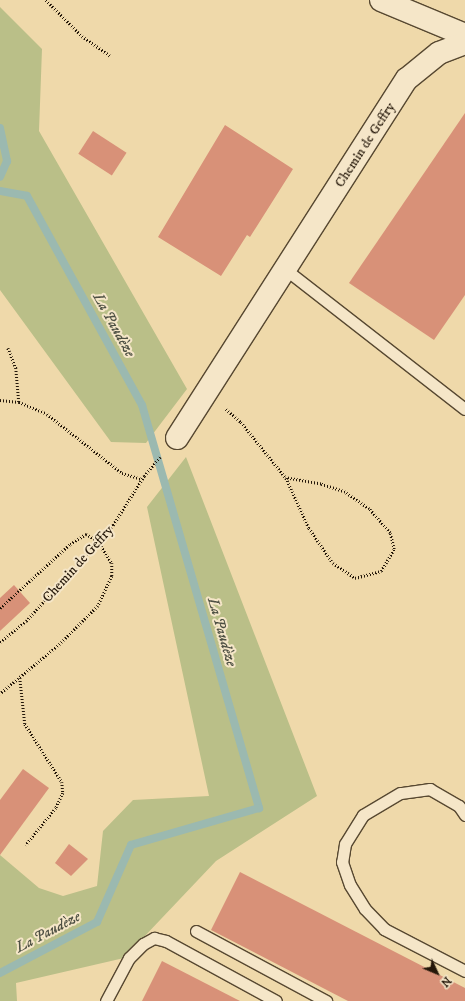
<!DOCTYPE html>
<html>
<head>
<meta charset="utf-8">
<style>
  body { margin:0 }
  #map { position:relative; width:465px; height:1001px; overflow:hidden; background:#efd9aa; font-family:"IM FELL DW Pica",serif }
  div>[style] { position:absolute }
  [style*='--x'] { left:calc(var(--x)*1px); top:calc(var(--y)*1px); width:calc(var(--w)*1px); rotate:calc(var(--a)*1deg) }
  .green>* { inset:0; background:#babf88 }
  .stream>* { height:8px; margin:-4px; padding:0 4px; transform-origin:4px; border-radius:4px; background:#9bb9b0 }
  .building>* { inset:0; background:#d89178; transform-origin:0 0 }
  .path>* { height:2.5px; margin-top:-1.25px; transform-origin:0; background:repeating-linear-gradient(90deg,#241709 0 1px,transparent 0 3px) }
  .roads { filter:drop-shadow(1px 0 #574831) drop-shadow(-1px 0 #574831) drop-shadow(0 1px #574831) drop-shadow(0 -1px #574831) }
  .lane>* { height:11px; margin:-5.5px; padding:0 5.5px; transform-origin:5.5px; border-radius:5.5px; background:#f5e6c8 }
  .street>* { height:22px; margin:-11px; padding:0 11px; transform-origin:11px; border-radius:11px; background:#f5e6c8 }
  span { translate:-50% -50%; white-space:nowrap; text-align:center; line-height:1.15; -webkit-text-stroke:4px #f5e6c8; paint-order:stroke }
  .street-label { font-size:14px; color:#241709 }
  .water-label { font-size:15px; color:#4e5043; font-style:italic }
  .north { position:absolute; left:417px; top:953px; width:40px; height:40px; -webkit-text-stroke:3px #f5e6c8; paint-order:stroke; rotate:134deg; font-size:11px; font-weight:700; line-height:16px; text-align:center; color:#241709 }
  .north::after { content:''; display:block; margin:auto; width:14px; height:18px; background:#241709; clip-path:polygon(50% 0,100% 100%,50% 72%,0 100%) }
</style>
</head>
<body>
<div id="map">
  <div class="green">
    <div style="clip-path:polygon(0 7px,42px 49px,39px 131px,187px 389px,146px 443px,111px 442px,0 290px)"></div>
    <div style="clip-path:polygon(186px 457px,317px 796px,216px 861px,124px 958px,16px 983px,17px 1001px,0 1001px,0 855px,39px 888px,63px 896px,97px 886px,103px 831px,133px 800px,209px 796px,147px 507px)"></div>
  </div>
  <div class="stream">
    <div style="--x:0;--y:128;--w:34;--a:78"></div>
    <div style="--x:7;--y:161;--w:17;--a:114"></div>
    <div style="--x:0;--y:191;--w:27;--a:10"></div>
    <div style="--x:27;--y:196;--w:239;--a:61.2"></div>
    <div style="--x:142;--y:405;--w:420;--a:73.8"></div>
    <div style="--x:259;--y:808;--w:133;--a:163.9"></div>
    <div style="--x:131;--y:845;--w:84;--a:113.8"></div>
    <div style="--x:97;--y:922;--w:110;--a:152.3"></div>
  </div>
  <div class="building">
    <div style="clip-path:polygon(465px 113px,465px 295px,434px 340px,349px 283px)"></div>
    <div style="clip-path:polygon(225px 125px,293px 169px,250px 237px,247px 235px,221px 276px,158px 237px)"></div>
    <div style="left:93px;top:131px;width:40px;height:27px;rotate:33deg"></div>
    <div style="clip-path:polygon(14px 585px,30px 603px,0 631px,0 598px)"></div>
    <div style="clip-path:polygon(23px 769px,49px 788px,0 855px,0 800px)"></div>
    <div style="clip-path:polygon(69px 844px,88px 859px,71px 876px,55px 863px)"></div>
    <div style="clip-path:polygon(240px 872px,465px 988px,465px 1001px,348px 1001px,211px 930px)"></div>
    <div style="clip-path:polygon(162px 961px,240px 1001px,142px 1001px)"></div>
  </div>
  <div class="path">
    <div style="--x:46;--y:0;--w:51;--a:45"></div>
    <div style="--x:82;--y:36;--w:35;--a:35"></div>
    <div style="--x:8;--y:348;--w:22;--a:68"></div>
    <div style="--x:16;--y:368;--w:34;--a:85"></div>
    <div style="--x:0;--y:400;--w:19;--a:6"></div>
    <div style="--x:19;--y:402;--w:30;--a:23"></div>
    <div style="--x:47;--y:414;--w:95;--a:38.2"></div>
    <div style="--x:122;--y:473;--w:21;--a:17"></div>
    <div style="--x:226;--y:409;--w:20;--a:41"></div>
    <div style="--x:241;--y:422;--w:72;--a:51.2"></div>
    <div style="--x:286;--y:478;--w:55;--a:65.3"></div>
    <div style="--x:309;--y:528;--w:42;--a:55.6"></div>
    <div style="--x:333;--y:563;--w:27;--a:34"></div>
    <div style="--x:355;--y:578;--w:27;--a:-15"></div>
    <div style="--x:381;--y:571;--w:26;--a:-59"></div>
    <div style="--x:394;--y:549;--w:16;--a:-104"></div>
    <div style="--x:390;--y:533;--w:32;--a:-131"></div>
    <div style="--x:369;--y:509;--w:29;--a:-145"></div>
    <div style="--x:345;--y:492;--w:25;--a:-162"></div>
    <div style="--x:321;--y:484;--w:36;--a:-170"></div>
    <div style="--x:0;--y:608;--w:95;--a:-42.4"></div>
    <div style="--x:70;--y:544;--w:19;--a:-32"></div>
    <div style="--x:86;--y:534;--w:14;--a:30"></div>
    <div style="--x:98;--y:541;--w:26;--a:58"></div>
    <div style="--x:112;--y:563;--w:13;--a:90"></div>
    <div style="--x:112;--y:576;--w:33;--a:115"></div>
    <div style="--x:98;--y:606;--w:54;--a:135"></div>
    <div style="--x:60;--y:644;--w:78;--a:140.2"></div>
    <div style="--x:0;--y:642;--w:33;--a:-39"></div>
    <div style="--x:26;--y:621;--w:130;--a:-47.8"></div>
    <div style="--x:113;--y:525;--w:58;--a:-57.7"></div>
    <div style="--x:144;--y:476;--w:25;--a:-50"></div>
    <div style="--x:20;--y:678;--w:46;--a:83.8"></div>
    <div style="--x:25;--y:724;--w:69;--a:57.5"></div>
    <div style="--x:62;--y:782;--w:11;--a:85"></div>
    <div style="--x:63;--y:793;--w:17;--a:115"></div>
    <div style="--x:56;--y:808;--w:48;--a:129"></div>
  </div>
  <div class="roads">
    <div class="lane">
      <div style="--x:285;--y:269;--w:228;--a:37.9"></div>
      <div style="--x:465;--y:815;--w:11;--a:-124"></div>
      <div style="--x:459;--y:806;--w:34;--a:-150"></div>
      <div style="--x:430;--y:789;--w:30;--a:172"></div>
      <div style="--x:400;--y:793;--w:43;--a:149.3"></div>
      <div style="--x:363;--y:815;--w:34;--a:122"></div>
      <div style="--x:345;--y:844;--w:18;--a:99"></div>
      <div style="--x:342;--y:862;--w:24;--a:71"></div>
      <div style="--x:350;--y:885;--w:28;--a:58"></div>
      <div style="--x:365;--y:909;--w:28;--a:46"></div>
      <div style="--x:384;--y:929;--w:91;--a:27.4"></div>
      <div style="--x:196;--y:931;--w:148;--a:28.3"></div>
      <div style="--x:106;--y:1001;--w:49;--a:-61.9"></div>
      <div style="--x:129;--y:958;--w:20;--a:-45"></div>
      <div style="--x:143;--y:944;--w:13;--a:-29"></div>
      <div style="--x:154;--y:938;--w:12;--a:14"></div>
      <div style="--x:166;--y:941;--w:125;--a:28.6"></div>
    </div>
    <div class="street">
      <div style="--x:381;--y:0;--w:91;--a:22.6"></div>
      <div style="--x:177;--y:438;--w:426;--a:-57.4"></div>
      <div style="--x:407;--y:79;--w:41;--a:-39.1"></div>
      <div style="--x:439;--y:53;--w:28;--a:-21"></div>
    </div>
  </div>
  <div class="street-label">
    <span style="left:365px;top:145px;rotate:-57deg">Chemin de Geffry</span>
    <span style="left:78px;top:564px;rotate:-48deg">Chemin de Geffry</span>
  </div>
  <div class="water-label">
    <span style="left:114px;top:325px;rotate:61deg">La Paudèze</span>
    <span style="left:222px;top:632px;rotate:74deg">La Paudèze</span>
    <span style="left:48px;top:932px;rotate:-28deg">La Paudèze</span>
  </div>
  <div class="north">N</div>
</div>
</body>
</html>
